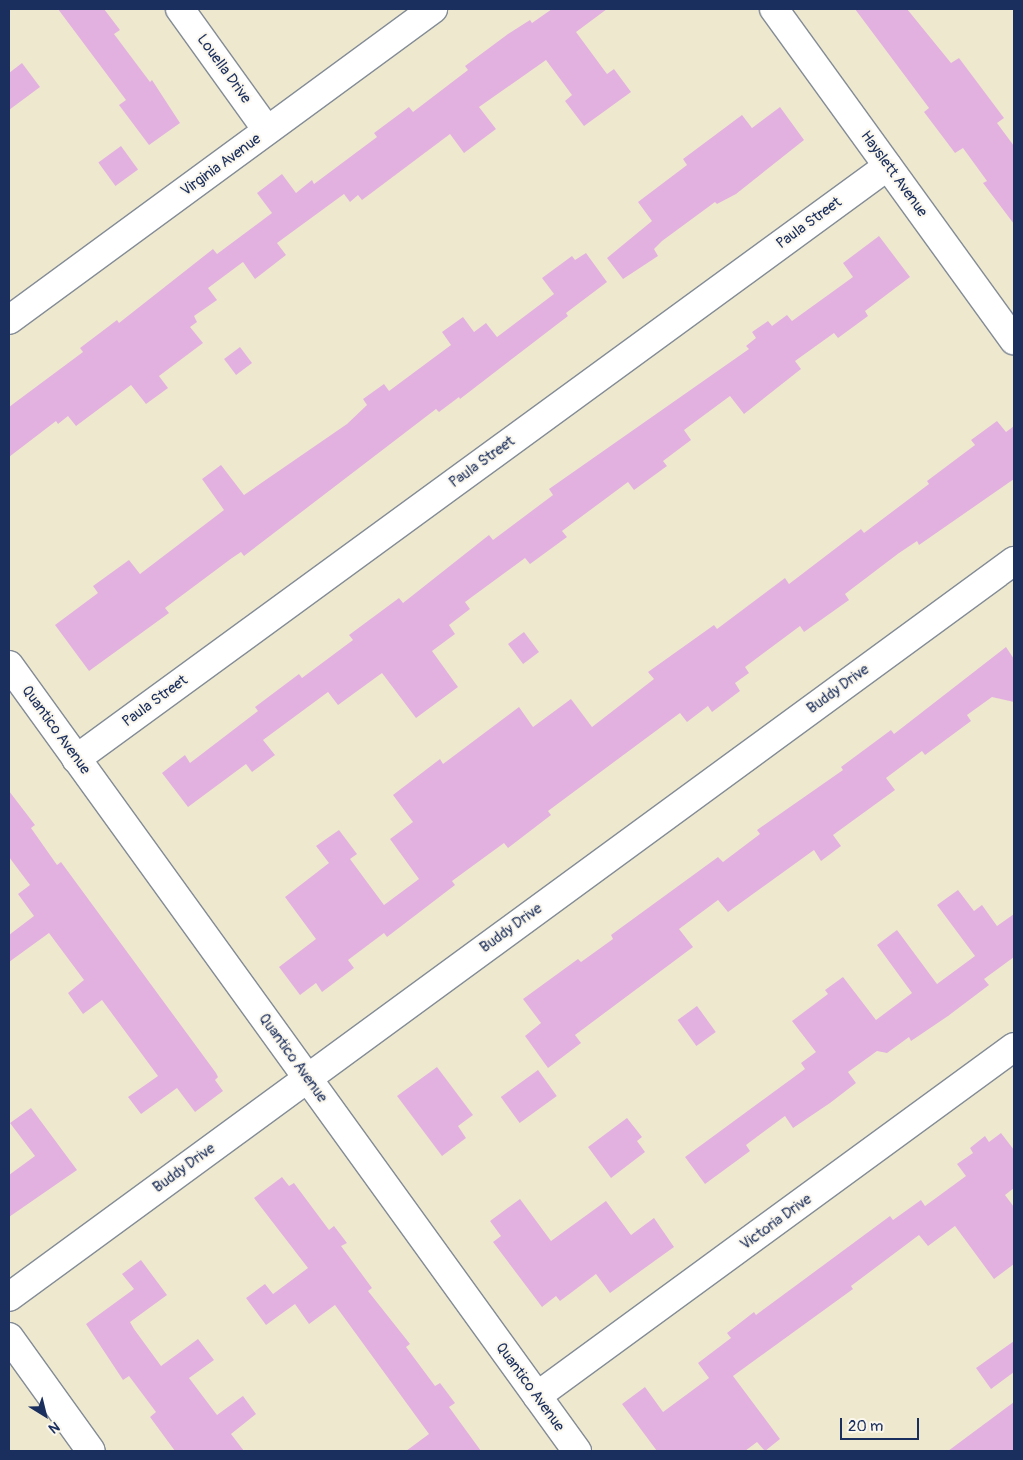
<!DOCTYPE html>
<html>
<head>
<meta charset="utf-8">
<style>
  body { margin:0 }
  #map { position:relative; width:1023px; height:1460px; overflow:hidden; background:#eee9ce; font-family:Pangolin,sans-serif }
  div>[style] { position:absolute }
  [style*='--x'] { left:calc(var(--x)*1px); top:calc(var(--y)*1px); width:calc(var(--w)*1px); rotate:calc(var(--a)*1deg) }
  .building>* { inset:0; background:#e3b1e0; transform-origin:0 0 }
  .roads { filter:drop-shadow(1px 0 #848c96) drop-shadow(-1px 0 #848c96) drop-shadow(0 1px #848c96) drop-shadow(0 -1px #848c96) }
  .minor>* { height:28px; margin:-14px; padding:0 14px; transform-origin:14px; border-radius:14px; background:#fff }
  .tertiary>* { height:28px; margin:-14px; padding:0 14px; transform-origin:14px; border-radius:14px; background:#fff }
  span { translate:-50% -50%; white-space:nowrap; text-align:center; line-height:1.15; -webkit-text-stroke:4px #fbf7ec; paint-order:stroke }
  .street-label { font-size:15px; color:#1b2f5e }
  .frame { position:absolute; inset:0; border:10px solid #1b2f5e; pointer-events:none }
  .north { position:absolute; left:20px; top:1390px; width:50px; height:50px; -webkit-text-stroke:4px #fbf7ec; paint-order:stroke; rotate:144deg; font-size:14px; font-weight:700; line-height:20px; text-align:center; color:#1b2f5e }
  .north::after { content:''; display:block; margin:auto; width:18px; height:22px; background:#1b2f5e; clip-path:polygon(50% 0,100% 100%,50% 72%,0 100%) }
  .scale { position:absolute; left:840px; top:1418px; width:79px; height:22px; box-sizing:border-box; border:2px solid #1b2f5e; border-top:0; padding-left:6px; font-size:15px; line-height:18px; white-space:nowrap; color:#1b2f5e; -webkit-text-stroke:4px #fbf7ec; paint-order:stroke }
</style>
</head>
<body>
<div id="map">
  <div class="building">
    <div style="clip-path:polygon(58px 9px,104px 9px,120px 30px,114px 34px,150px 82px,152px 80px,180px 123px,149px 145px,119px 105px,126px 100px)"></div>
    <div style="clip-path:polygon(552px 9px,607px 9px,576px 32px,607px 74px,614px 69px,631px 92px,584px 126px,565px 101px,572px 95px,546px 60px,479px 107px,496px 129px,464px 153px,450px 134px,362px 200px,358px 195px,350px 202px,344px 194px,277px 243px,286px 255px,255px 279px,243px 262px,208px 288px,217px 300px,194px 316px,197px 322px,190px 327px,203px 343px,159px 376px,168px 388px,146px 404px,131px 385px,76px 426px,68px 416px,58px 424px,56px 421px,9px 457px,9px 407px,83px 352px,80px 348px,117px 320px,119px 323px,213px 249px,217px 254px,272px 213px,257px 193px,282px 174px,296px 193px,312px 180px,314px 184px,377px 137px,374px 133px,409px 107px,413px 112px,468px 70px,465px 66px,508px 34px,530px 20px,532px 23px)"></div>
    <div style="clip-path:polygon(855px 9px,907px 9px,951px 63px,959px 58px,1004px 118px,997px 123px,1014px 146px,1014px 224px,983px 183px,987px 181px,963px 148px,955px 153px,924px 112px,929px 108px)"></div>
    <div style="clip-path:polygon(22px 63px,40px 87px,9px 110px,9px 73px)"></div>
    <div style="clip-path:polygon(780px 107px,804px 140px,736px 194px,717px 204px,715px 202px,662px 241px,654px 249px,658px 256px,623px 279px,607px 258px,652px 221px,638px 202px,687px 165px,683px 159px,742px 115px,752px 128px)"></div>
    <div style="left:121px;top:146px;width:29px;height:28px;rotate:54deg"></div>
    <div style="clip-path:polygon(879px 236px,910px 277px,865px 311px,868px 316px,838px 338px,834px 333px,795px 361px,801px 369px,744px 414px,730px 396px,684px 430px,691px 440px,663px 461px,667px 466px,634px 490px,628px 482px,562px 531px,567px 537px,530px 564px,525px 558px,465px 602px,470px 609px,449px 625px,455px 634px,432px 651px,458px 687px,416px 718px,382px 673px,338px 705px,328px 692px,263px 740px,275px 755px,252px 772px,246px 764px,188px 807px,162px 773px,185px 755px,190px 763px,258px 711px,255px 707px,299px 674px,302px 678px,353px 640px,349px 635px,399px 598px,403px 603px,489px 535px,493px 540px,553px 495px,549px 489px,749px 349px,746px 346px,756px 338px,752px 332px,768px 321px,772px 326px,787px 315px,792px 321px,853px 277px,843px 263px)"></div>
    <div style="clip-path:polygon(586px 253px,607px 282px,566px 313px,568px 316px,460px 399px,459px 397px,439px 412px,436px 409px,244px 556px,241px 552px,232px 558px,165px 608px,169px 613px,89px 671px,55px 625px,98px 593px,93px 586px,129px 560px,140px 574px,224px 510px,202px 479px,221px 465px,244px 495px,347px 424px,367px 405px,363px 399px,384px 384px,389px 391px,451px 345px,442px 332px,463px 317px,474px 332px,486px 323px,497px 337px,554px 294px,542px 278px,572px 256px,575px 260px)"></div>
    <div style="left:240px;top:347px;width:20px;height:20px;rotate:53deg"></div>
    <div style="clip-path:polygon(997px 421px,1006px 432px,1014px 426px,1014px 479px,919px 545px,917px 541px,899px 553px,845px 594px,849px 600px,804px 632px,800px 626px,745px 667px,749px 673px,735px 683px,740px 691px,712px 712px,708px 706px,687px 722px,680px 713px,548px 811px,551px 815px,508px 848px,504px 843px,452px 881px,455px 885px,387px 937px,384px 933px,348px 960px,354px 968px,322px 992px,316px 983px,300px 995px,279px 967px,316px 939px,285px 897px,329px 863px,316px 846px,339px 830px,357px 854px,350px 859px,384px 905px,419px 879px,390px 839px,413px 822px,393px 795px,440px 759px,443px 764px,519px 707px,533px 727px,571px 699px,592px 727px,654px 679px,648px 672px,714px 625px,717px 629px,785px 578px,789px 584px,861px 529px,864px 533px,929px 484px,927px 481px,975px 445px,971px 440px)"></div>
    <div style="left:524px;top:632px;width:25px;height:20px;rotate:53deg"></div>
    <div style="clip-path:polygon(1006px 647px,1014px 659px,1014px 702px,992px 697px,967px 715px,971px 721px,925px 755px,922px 751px,886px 778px,895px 790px,833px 835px,841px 846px,821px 861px,814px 850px,728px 912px,718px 900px,679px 929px,693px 947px,575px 1035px,581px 1043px,548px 1068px,525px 1036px,541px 1023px,523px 999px,578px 959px,581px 962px,613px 939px,611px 935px,718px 857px,723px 862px,760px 834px,757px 830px,843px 770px,841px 767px,891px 730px,894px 734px)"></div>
    <div style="clip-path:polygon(9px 791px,35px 825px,31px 828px,57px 865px,61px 862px,216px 1073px,218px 1077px,215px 1080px,223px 1091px,195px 1112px,177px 1088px,141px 1114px,128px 1097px,158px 1076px,102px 1000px,83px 1014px,68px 993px,84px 980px,49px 933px,9px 962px,9px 935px,34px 916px,18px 894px,30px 885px,9px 857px)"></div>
    <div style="clip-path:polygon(958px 890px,974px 911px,982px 905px,997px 926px,1014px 914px,1014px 957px,984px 979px,989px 985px,948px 1016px,911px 1041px,909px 1037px,887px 1053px,877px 1051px,848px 1072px,856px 1083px,830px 1103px,793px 1128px,785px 1116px,746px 1145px,750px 1151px,705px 1184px,685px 1157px,805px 1069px,801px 1063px,816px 1052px,792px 1021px,828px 994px,825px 990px,843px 977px,876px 1020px,912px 993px,877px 945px,897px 930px,937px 984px,975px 956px,937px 905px)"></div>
    <div style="left:697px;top:1006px;width:32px;height:24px;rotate:54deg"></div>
    <div style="clip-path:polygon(437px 1067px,473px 1115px,458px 1126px,466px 1138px,442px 1156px,397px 1096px)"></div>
    <div style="left:538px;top:1070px;width:32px;height:46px;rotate:54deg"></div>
    <div style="clip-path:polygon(31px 1108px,77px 1170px,9px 1217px,9px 1175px,35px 1156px,10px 1123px)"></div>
    <div style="clip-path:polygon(627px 1118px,642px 1137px,637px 1141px,645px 1152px,611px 1178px,588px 1147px)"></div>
    <div style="clip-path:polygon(1001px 1133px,1014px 1150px,1014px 1188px,1005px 1195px,1014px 1207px,1014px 1264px,994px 1279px,955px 1226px,928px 1246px,919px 1235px,851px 1286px,853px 1289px,733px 1376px,780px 1439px,765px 1451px,757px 1442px,745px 1451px,657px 1451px,622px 1404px,645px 1387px,663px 1412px,709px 1378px,698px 1363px,731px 1338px,727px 1333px,754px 1312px,756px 1315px,890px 1216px,893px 1220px,921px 1200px,925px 1206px,966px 1176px,957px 1164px,973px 1153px,970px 1148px,985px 1136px,989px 1142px)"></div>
    <div style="clip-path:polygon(282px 1177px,289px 1186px,294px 1183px,329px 1230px,334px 1226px,347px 1243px,341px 1246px,372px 1288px,368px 1291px,410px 1344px,406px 1347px,435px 1386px,440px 1383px,455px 1403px,449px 1407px,481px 1451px,406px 1451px,429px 1434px,335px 1305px,309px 1324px,295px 1304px,266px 1325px,246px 1298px,265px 1284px,273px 1294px,308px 1268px,254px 1198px)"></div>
    <div style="clip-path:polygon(520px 1199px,551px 1241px,606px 1201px,631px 1235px,654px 1218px,674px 1247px,610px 1293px,596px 1274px,560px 1301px,556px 1296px,542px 1307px,493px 1242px,501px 1236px,490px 1221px)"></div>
    <div style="clip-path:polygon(141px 1260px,167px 1295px,130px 1322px,134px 1329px,161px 1366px,198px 1339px,214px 1360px,189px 1378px,217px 1415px,243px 1396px,256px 1414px,231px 1434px,244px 1451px,175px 1451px,150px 1417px,156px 1412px,129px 1376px,123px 1380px,86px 1324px,134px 1289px,122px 1274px)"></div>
    <div style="clip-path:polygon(1014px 1341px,1014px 1372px,991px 1389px,976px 1368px)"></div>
    <div style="clip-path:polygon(1014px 1402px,1014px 1451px,948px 1451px)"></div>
  </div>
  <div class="roads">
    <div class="minor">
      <div style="--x:180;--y:9;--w:149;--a:54.3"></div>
      <div style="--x:774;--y:9;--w:409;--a:54.1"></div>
      <div style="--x:9;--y:665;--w:970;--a:54.15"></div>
      <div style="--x:76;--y:759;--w:1005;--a:-36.14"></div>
      <div style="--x:9;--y:1297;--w:1246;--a:-36.22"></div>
      <div style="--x:9;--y:1337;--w:140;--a:54.3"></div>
      <div style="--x:537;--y:1396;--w:591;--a:-36.19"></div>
    </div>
    <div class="tertiary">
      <div style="--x:9;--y:320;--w:526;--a:-36.26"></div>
    </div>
  </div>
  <div class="street-label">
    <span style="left:224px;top:69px;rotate:54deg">Louella Drive</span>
    <span style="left:221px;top:165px;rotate:-36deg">Virginia Avenue</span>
    <span style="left:894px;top:174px;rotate:54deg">Hayslett Avenue</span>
    <span style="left:809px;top:223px;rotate:-36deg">Paula Street</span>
    <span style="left:482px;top:462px;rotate:-36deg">Paula Street</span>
    <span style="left:838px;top:689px;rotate:-36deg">Buddy Drive</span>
    <span style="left:155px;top:701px;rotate:-36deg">Paula Street</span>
    <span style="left:56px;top:730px;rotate:54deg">Quantico Avenue</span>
    <span style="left:511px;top:928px;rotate:-36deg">Buddy Drive</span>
    <span style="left:293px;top:1058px;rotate:54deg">Quantico Avenue</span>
    <span style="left:184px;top:1168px;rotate:-36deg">Buddy Drive</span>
    <span style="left:776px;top:1222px;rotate:-36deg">Victoria Drive</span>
    <span style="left:530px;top:1387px;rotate:54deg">Quantico Avenue</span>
  </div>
  <div class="frame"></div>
  <div class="north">N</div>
  <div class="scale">20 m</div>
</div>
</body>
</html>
